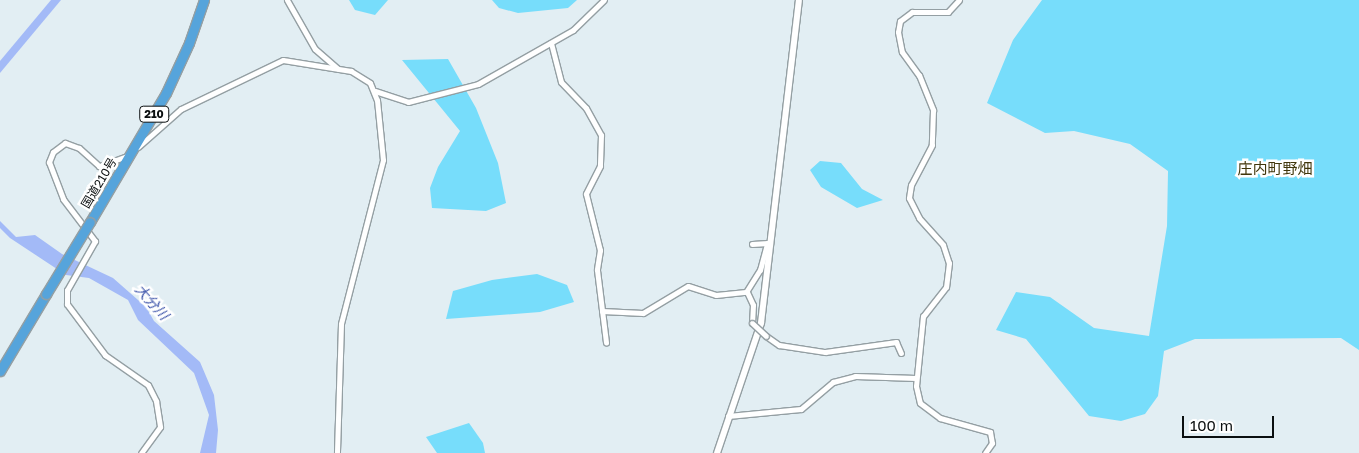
<!DOCTYPE html>
<html>
<head>
<meta charset="utf-8">
<style>
  body { margin:0 }
  #map { position:relative; width:1359px; height:453px; overflow:hidden; background:#e2eef3; font-family:"Golos Text","Noto Sans JP",sans-serif }
  div>[style] { position:absolute }
  [style*='--x'] { left:calc(var(--x)*1px); top:calc(var(--y)*1px); width:calc(var(--w)*1px); rotate:calc(var(--a)*1deg) }
  .green>* { inset:0; background:#77ddfb }
  .water>* { inset:0; background:#a3baf7 }
  .roads { filter:drop-shadow(1px 0 #949fa3) drop-shadow(-1px 0 #949fa3) drop-shadow(0 1px #949fa3) drop-shadow(0 -1px #949fa3) }
  .minor>* { height:5px; margin:-2.5px; padding:0 2.5px; transform-origin:2.5px; border-radius:2.5px; background:#fff }
  .tertiary>* { height:6px; margin:-3px; padding:0 3px; transform-origin:3px; border-radius:3px; background:#fff }
  .trunk>* { height:9px; margin:-4.5px; padding:0 4.5px; transform-origin:4.5px; border-radius:4.5px; background:#56a4db }
  .bridges { filter:drop-shadow(1px 0 #949fa3) drop-shadow(-1px 0 #949fa3) drop-shadow(0 1px #949fa3) drop-shadow(0 -1px #949fa3) }
  .minor-bridge>* { height:5px; margin:-2.5px; padding:0 2.5px; transform-origin:2.5px; border-radius:2.5px; background:#fff }
  .trunk-bridge>* { height:9px; margin:-4.5px; padding:0 4.5px; transform-origin:4.5px; border-radius:4.5px; background:#56a4db }
  span { translate:-50% -50%; white-space:nowrap; text-align:center; line-height:1.15; -webkit-text-stroke:5px #fff; paint-order:stroke }
  .shield-label span { padding:1px 4px; background:#fff; border:1px solid; border-radius:4px; -webkit-text-stroke-width:0 }
  .shield-label { font-size:11px; color:#0b0f10; font-weight:700 }
  .street-label { font-size:12px; color:#0b0f10 }
  .water-label { font-size:14px; color:#374fa7; font-style:italic }
  .quarter-label { font-size:15px; color:#40360c }
  .scale { position:absolute; left:1182px; top:416px; width:92px; height:22px; box-sizing:border-box; border:2px solid #0b0f10; border-top:0; padding-left:6px; font-size:15px; line-height:18px; white-space:nowrap; color:#0b0f10; -webkit-text-stroke:4px #fff; paint-order:stroke }
</style>
</head>
<body>
<div id="map">
  <div class="green">
    <div style="clip-path:polygon(349px 0,388px 0,375px 15px,355px 10px)"></div>
    <div style="clip-path:polygon(492px 0,577px 0,568px 8px,518px 13px,499px 8px)"></div>
    <div style="clip-path:polygon(1042px 0,1359px 0,1359px 350px,1341px 338px,1195px 339px,1164px 351px,1158px 396px,1145px 414px,1121px 421px,1089px 416px,1026px 339px,996px 330px,1016px 292px,1050px 297px,1094px 328px,1149px 336px,1167px 226px,1168px 171px,1130px 144px,1074px 131px,1045px 133px,987px 103px,1013px 40px)"></div>
    <div style="clip-path:polygon(448px 59px,476px 108px,498px 163px,506px 203px,486px 211px,432px 208px,430px 188px,438px 167px,460px 131px,402px 60px)"></div>
    <div style="clip-path:polygon(820px 161px,841px 163px,862px 189px,883px 200px,857px 208px,821px 187px,810px 170px)"></div>
    <div style="clip-path:polygon(537px 274px,567px 285px,574px 302px,540px 312px,446px 319px,453px 291px,492px 280px)"></div>
    <div style="clip-path:polygon(469px 423px,483px 443px,485px 453px,437px 453px,426px 437px)"></div>
  </div>
  <div class="water">
    <div style="clip-path:polygon(51px 0,61px 0,0 73px,0 61px)"></div>
    <div style="clip-path:polygon(0 221px,16px 237px,35px 235px,62px 254px,113px 278px,146px 307px,154px 321px,200px 362px,214px 395px,218px 430px,216px 453px,200px 453px,209px 415px,194px 373px,138px 320px,128px 300px,89px 278px,66px 275px,10px 238px,0 228px)"></div>
  </div>
  <div class="roads">
    <div class="minor">
      <div style="--x:287;--y:0;--w:56;--a:60.3"></div>
      <div style="--x:315;--y:49;--w:30;--a:41"></div>
      <div style="--x:959;--y:0;--w:16;--a:133"></div>
      <div style="--x:948;--y:12;--w:36;--a:180"></div>
      <div style="--x:912;--y:12;--w:15;--a:143"></div>
      <div style="--x:900;--y:21;--w:11;--a:100"></div>
      <div style="--x:898;--y:32;--w:20;--a:79"></div>
      <div style="--x:902;--y:52;--w:29;--a:54"></div>
      <div style="--x:919;--y:75;--w:38;--a:68"></div>
      <div style="--x:933;--y:110;--w:35;--a:92"></div>
      <div style="--x:932;--y:145;--w:45;--a:117.7"></div>
      <div style="--x:911;--y:185;--w:13;--a:99"></div>
      <div style="--x:909;--y:198;--w:22;--a:63"></div>
      <div style="--x:919;--y:218;--w:36;--a:48"></div>
      <div style="--x:943;--y:245;--w:19;--a:72"></div>
      <div style="--x:949;--y:263;--w:24;--a:97"></div>
      <div style="--x:946;--y:287;--w:37;--a:128"></div>
      <div style="--x:923;--y:316;--w:70;--a:95.7"></div>
      <div style="--x:916;--y:386;--w:17;--a:77"></div>
      <div style="--x:920;--y:403;--w:25;--a:37"></div>
      <div style="--x:940;--y:418;--w:52;--a:15.6"></div>
      <div style="--x:990;--y:432;--w:11;--a:80"></div>
      <div style="--x:992;--y:443;--w:12;--a:125"></div>
      <div style="--x:551;--y:43;--w:40;--a:75.6"></div>
      <div style="--x:561;--y:82;--w:36;--a:46"></div>
      <div style="--x:586;--y:108;--w:31;--a:61"></div>
      <div style="--x:601;--y:135;--w:31;--a:92"></div>
      <div style="--x:600;--y:166;--w:31;--a:117"></div>
      <div style="--x:586;--y:194;--w:58;--a:76"></div>
      <div style="--x:600;--y:250;--w:20;--a:99"></div>
      <div style="--x:597;--y:270;--w:73;--a:82.9"></div>
      <div style="--x:375;--y:91;--w:35;--a:18"></div>
      <div style="--x:408;--y:102;--w:72;--a:-14.4"></div>
      <div style="--x:478;--y:84;--w:109;--a:-29.6"></div>
      <div style="--x:573;--y:30;--w:43;--a:-44.1"></div>
      <div style="--x:138;--y:147;--w:57;--a:-41.5"></div>
      <div style="--x:181;--y:109;--w:113;--a:-25.7"></div>
      <div style="--x:283;--y:60;--w:69;--a:9.2"></div>
      <div style="--x:351;--y:71;--w:22;--a:32"></div>
      <div style="--x:370;--y:83;--w:18;--a:68"></div>
      <div style="--x:377;--y:100;--w:60;--a:84.3"></div>
      <div style="--x:383;--y:160;--w:169;--a:104.4"></div>
      <div style="--x:341;--y:324;--w:129;--a:91.8"></div>
      <div style="--x:127;--y:156;--w:30;--a:160"></div>
      <div style="--x:99;--y:166;--w:27;--a:-138"></div>
      <div style="--x:79;--y:148;--w:15;--a:-160"></div>
      <div style="--x:65;--y:143;--w:15;--a:143"></div>
      <div style="--x:53;--y:152;--w:11;--a:112"></div>
      <div style="--x:49;--y:162;--w:40;--a:69"></div>
      <div style="--x:63;--y:199;--w:53;--a:52.7"></div>
      <div style="--x:95;--y:241;--w:56;--a:119.7"></div>
      <div style="--x:67;--y:290;--w:14;--a:90"></div>
      <div style="--x:67;--y:304;--w:64;--a:53.3"></div>
      <div style="--x:105;--y:355;--w:52;--a:34.9"></div>
      <div style="--x:148;--y:385;--w:18;--a:63"></div>
      <div style="--x:156;--y:401;--w:26;--a:81"></div>
      <div style="--x:160;--y:427;--w:32;--a:126"></div>
      <div style="--x:752;--y:244;--w:16;--a:-4"></div>
      <div style="--x:747;--y:292;--w:14;--a:65"></div>
      <div style="--x:753;--y:305;--w:18;--a:93"></div>
      <div style="--x:602;--y:311;--w:41;--a:2.8"></div>
      <div style="--x:643;--y:313;--w:52;--a:-31"></div>
      <div style="--x:688;--y:286;--w:29;--a:18"></div>
      <div style="--x:716;--y:295;--w:30;--a:-6"></div>
      <div style="--x:746;--y:292;--w:26;--a:-58"></div>
      <div style="--x:760;--y:270;--w:28;--a:-75"></div>
      <div style="--x:766;--y:336;--w:16;--a:35"></div>
      <div style="--x:779;--y:345;--w:47;--a:8.7"></div>
      <div style="--x:825;--y:352;--w:72;--a:-8"></div>
      <div style="--x:896;--y:342;--w:12;--a:66"></div>
      <div style="--x:728;--y:416;--w:73;--a:-5.5"></div>
      <div style="--x:801;--y:409;--w:42;--a:-40.2"></div>
      <div style="--x:833;--y:382;--w:23;--a:-15"></div>
      <div style="--x:855;--y:376;--w:61;--a:1.9"></div>
    </div>
    <div class="tertiary">
      <div style="--x:717;--y:453;--w:137;--a:-71.3"></div>
      <div style="--x:761;--y:323;--w:325;--a:-83.3"></div>
    </div>
    <div class="trunk">
      <div style="--x:90;--y:222;--w:150;--a:-59.5"></div>
      <div style="--x:166;--y:93;--w:55;--a:-65.3"></div>
      <div style="--x:189;--y:43;--w:46;--a:-70.8"></div>
      <div style="--x:0;--y:371;--w:90;--a:-59.1"></div>
    </div>
  </div>
  <div class="bridges">
    <div class="minor-bridge">
      <div style="--x:752;--y:323;--w:19;--a:43"></div>
    </div>
    <div class="trunk-bridge">
      <div style="--x:46;--y:294;--w:84;--a:-58.6"></div>
    </div>
  </div>
  <div class="shield-label">
    <span style="left:154px;top:114px">210</span>
  </div>
  <div class="street-label">
    <span style="left:99px;top:183px;rotate:-59deg">国道210号</span>
  </div>
  <div class="water-label">
    <span style="left:152px;top:302px;rotate:48deg">大分川</span>
  </div>
  <div class="quarter-label">
    <span style="left:1275px;top:169px">庄内町野畑</span>
  </div>
  <div class="scale">100 m</div>
</div>
</body>
</html>
